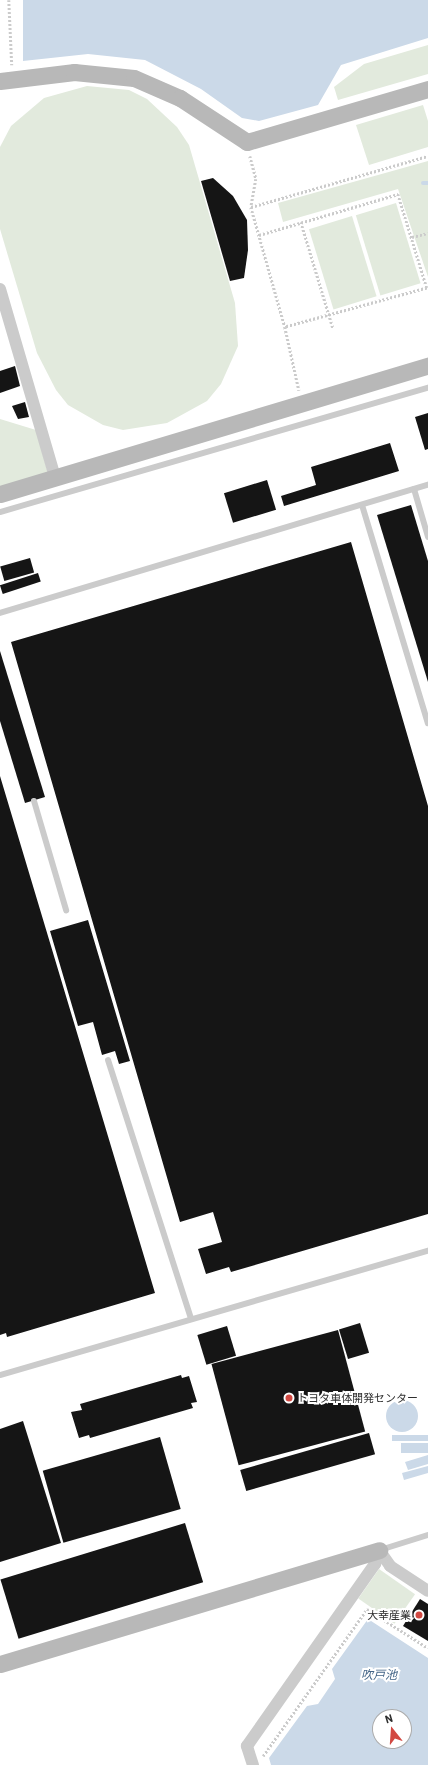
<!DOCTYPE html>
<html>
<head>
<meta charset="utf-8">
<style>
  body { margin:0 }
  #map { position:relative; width:428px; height:1765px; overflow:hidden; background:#fff; font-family:Barlow,"Noto Sans JP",sans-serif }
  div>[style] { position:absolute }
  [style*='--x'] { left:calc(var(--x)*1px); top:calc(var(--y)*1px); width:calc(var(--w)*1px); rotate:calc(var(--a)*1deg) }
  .green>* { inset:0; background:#e2eadd; transform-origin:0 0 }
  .water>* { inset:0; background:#cbd9e8; transform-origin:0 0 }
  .round { border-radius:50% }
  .stream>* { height:4px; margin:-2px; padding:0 2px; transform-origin:2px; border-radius:2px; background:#cbd9e8 }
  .building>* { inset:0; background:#151515; transform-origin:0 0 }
  .path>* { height:2.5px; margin-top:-1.25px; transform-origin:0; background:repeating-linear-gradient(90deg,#cbcbcb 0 2px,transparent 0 4px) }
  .lane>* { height:6px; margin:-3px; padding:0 3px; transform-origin:3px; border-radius:3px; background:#cbcbcb }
  .street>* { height:12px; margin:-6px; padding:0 6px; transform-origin:6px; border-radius:6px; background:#cbcbcb }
  .secondary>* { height:17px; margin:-8.5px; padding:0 8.5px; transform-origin:8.5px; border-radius:8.5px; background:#b8b8b8 }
  .dots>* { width:11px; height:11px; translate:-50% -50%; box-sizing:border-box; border:2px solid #fff; border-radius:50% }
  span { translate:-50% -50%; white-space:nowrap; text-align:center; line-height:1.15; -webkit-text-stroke:4px #fff; paint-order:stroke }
  .poi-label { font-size:11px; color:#2e2e2e }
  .left { translate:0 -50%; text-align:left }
  .right { translate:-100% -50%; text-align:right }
  .water-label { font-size:12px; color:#446587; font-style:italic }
  .north { position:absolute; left:372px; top:1709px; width:40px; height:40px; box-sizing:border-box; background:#fff; border:1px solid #ababab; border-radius:50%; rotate:343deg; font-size:11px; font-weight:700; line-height:16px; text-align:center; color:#2e2e2e }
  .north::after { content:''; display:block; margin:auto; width:14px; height:18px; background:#d24942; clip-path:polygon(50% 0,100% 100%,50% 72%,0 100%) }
</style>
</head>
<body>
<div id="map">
  <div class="green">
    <div style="clip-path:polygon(428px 45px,428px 74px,338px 100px,334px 87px,364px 64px)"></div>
    <div style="clip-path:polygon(87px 86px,129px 90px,147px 99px,177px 127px,189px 145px,235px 303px,238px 346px,221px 384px,207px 401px,167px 423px,123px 430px,103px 425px,68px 405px,56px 390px,37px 353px,0 229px,0 147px,11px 126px,44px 98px)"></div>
    <div style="clip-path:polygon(423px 105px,428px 121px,428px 147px,369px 165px,356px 125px)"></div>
    <div style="clip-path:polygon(428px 161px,428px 277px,398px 189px,283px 222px,278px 203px)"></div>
    <div style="left:396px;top:203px;width:84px;height:42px;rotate:73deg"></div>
    <div style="left:352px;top:216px;width:84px;height:45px;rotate:73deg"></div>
    <div style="clip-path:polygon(0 419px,36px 430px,48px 473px,0 487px)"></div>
    <div style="left:379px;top:1569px;width:44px;height:36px;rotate:35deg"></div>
  </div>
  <div class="water">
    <div style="clip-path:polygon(23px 0,428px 0,428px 38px,341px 65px,318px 105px,259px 121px,242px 118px,201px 89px,145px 60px,88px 54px,23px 61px)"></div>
    <div class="round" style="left:386px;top:1400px;width:32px;height:32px"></div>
    <div style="left:428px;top:1435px;width:6px;height:36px;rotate:90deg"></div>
    <div style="left:428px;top:1443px;width:10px;height:27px;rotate:90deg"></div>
    <div style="clip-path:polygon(428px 1455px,428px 1464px,408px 1470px,405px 1462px)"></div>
    <div style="clip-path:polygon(428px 1466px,428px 1473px,404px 1480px,402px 1473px)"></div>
    <div style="clip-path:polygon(evenodd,368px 1619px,428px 1658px,428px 1765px,271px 1765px,269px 1758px,307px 1706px,318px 1704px,335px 1679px,332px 1669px,368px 1619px,380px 1717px,404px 1717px,404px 1741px,380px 1741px,380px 1717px)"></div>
  </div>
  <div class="stream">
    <div style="--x:423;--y:183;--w:5;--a:0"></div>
  </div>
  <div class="building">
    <div style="clip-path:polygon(213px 178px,233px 196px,247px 220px,248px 250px,244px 278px,230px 281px,201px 181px)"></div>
    <div style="clip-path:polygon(15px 366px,20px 386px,0 393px,0 371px)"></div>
    <div style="clip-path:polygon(25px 402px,29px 417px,18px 419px,12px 406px)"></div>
    <div style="clip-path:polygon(428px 413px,428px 449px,425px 450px,415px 417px)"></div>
    <div style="clip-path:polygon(390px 443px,399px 471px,284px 506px,281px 496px,316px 485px,311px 467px)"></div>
    <div style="left:267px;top:480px;width:31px;height:45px;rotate:73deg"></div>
    <div style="clip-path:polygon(411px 505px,428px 561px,428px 682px,377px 515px)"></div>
    <div style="clip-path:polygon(351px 542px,428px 806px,428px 1214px,231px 1272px,229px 1267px,206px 1274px,198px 1249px,222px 1242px,213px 1212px,180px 1222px,11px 642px)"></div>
    <div style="left:30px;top:558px;width:15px;height:31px;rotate:74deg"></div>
    <div style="left:38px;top:573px;width:9px;height:40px;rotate:72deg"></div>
    <div style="clip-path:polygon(0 651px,45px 797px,25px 803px,0 721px)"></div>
    <div style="clip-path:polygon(0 776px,155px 1293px,7px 1337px,6px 1333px,0 1335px)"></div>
    <div style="clip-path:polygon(88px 920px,130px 1061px,119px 1064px,115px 1051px,102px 1055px,93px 1022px,78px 1026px,50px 931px)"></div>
    <div style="left:360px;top:1323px;width:31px;height:22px;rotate:73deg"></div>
    <div style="left:227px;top:1326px;width:31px;height:31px;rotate:73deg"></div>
    <div style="left:338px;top:1330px;width:105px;height:131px;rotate:75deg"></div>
    <div style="clip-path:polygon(181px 1375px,182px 1378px,189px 1376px,197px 1402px,191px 1403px,193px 1408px,90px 1438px,89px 1435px,79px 1438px,71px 1412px,82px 1410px,80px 1404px)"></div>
    <div style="clip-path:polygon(23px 1421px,61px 1543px,0 1562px,0 1429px)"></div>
    <div style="left:369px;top:1433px;width:22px;height:134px;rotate:74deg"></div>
    <div style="left:160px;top:1437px;width:75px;height:122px;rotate:74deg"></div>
    <div style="left:185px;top:1523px;width:62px;height:193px;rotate:73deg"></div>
    <div style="clip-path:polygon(420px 1599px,428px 1604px,428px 1641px,403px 1626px)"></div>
  </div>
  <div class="path">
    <div style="--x:9;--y:0;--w:65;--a:87.4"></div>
    <div style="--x:250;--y:156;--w:24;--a:75"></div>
    <div style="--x:256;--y:179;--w:28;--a:100"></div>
    <div style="--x:251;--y:207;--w:125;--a:74.2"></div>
    <div style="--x:285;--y:327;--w:65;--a:77.5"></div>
    <div style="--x:251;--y:207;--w:184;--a:-16.1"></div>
    <div style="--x:301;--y:222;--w:111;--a:73.2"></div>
    <div style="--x:259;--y:235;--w:145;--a:-16.4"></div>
    <div style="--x:398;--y:194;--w:98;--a:72.9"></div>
    <div style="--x:427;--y:288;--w:147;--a:164.6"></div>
    <div style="--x:412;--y:237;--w:16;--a:-14"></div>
    <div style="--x:263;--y:1756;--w:180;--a:-54.7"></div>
    <div style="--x:367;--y:1609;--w:72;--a:32.6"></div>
  </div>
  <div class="lane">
    <div style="--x:414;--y:489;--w:50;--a:73.7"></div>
    <div style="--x:362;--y:505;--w:228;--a:73.2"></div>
    <div style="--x:0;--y:512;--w:446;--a:-16.2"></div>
    <div style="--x:0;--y:613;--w:447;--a:-16.7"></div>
    <div style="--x:34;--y:801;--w:114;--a:73.6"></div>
    <div style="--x:108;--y:1060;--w:272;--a:72.2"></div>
    <div style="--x:0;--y:1375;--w:446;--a:-16.2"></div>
    <div style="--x:380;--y:1550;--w:50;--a:-17.4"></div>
  </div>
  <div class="street">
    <div style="--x:0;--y:289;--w:196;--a:73.7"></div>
    <div style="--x:379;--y:1550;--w:19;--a:55"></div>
    <div style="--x:390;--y:1566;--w:45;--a:33.3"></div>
    <div style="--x:253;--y:1765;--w:20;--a:-108"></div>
    <div style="--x:247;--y:1746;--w:223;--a:-54.9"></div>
    <div style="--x:375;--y:1564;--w:15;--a:-74"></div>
  </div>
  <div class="secondary">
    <div style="--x:0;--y:81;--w:75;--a:-6.9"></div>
    <div style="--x:74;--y:72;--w:60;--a:5.7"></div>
    <div style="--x:134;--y:78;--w:50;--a:23.5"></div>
    <div style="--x:180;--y:98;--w:80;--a:33.3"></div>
    <div style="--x:247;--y:142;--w:189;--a:-16.3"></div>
    <div style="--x:0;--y:494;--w:447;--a:-16.7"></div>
    <div style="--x:0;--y:1664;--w:396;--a:-16.7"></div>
  </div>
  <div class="dots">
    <div style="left:289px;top:1398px;background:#d24942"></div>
    <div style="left:419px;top:1615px;background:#d24942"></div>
  </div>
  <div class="poi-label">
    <span class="left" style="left:297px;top:1398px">トヨタ車体開発センター</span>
    <span class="right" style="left:411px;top:1615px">大幸産業</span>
  </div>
  <div class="water-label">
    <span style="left:379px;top:1675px">吹戸池</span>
  </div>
  <div class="north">N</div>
</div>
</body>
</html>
